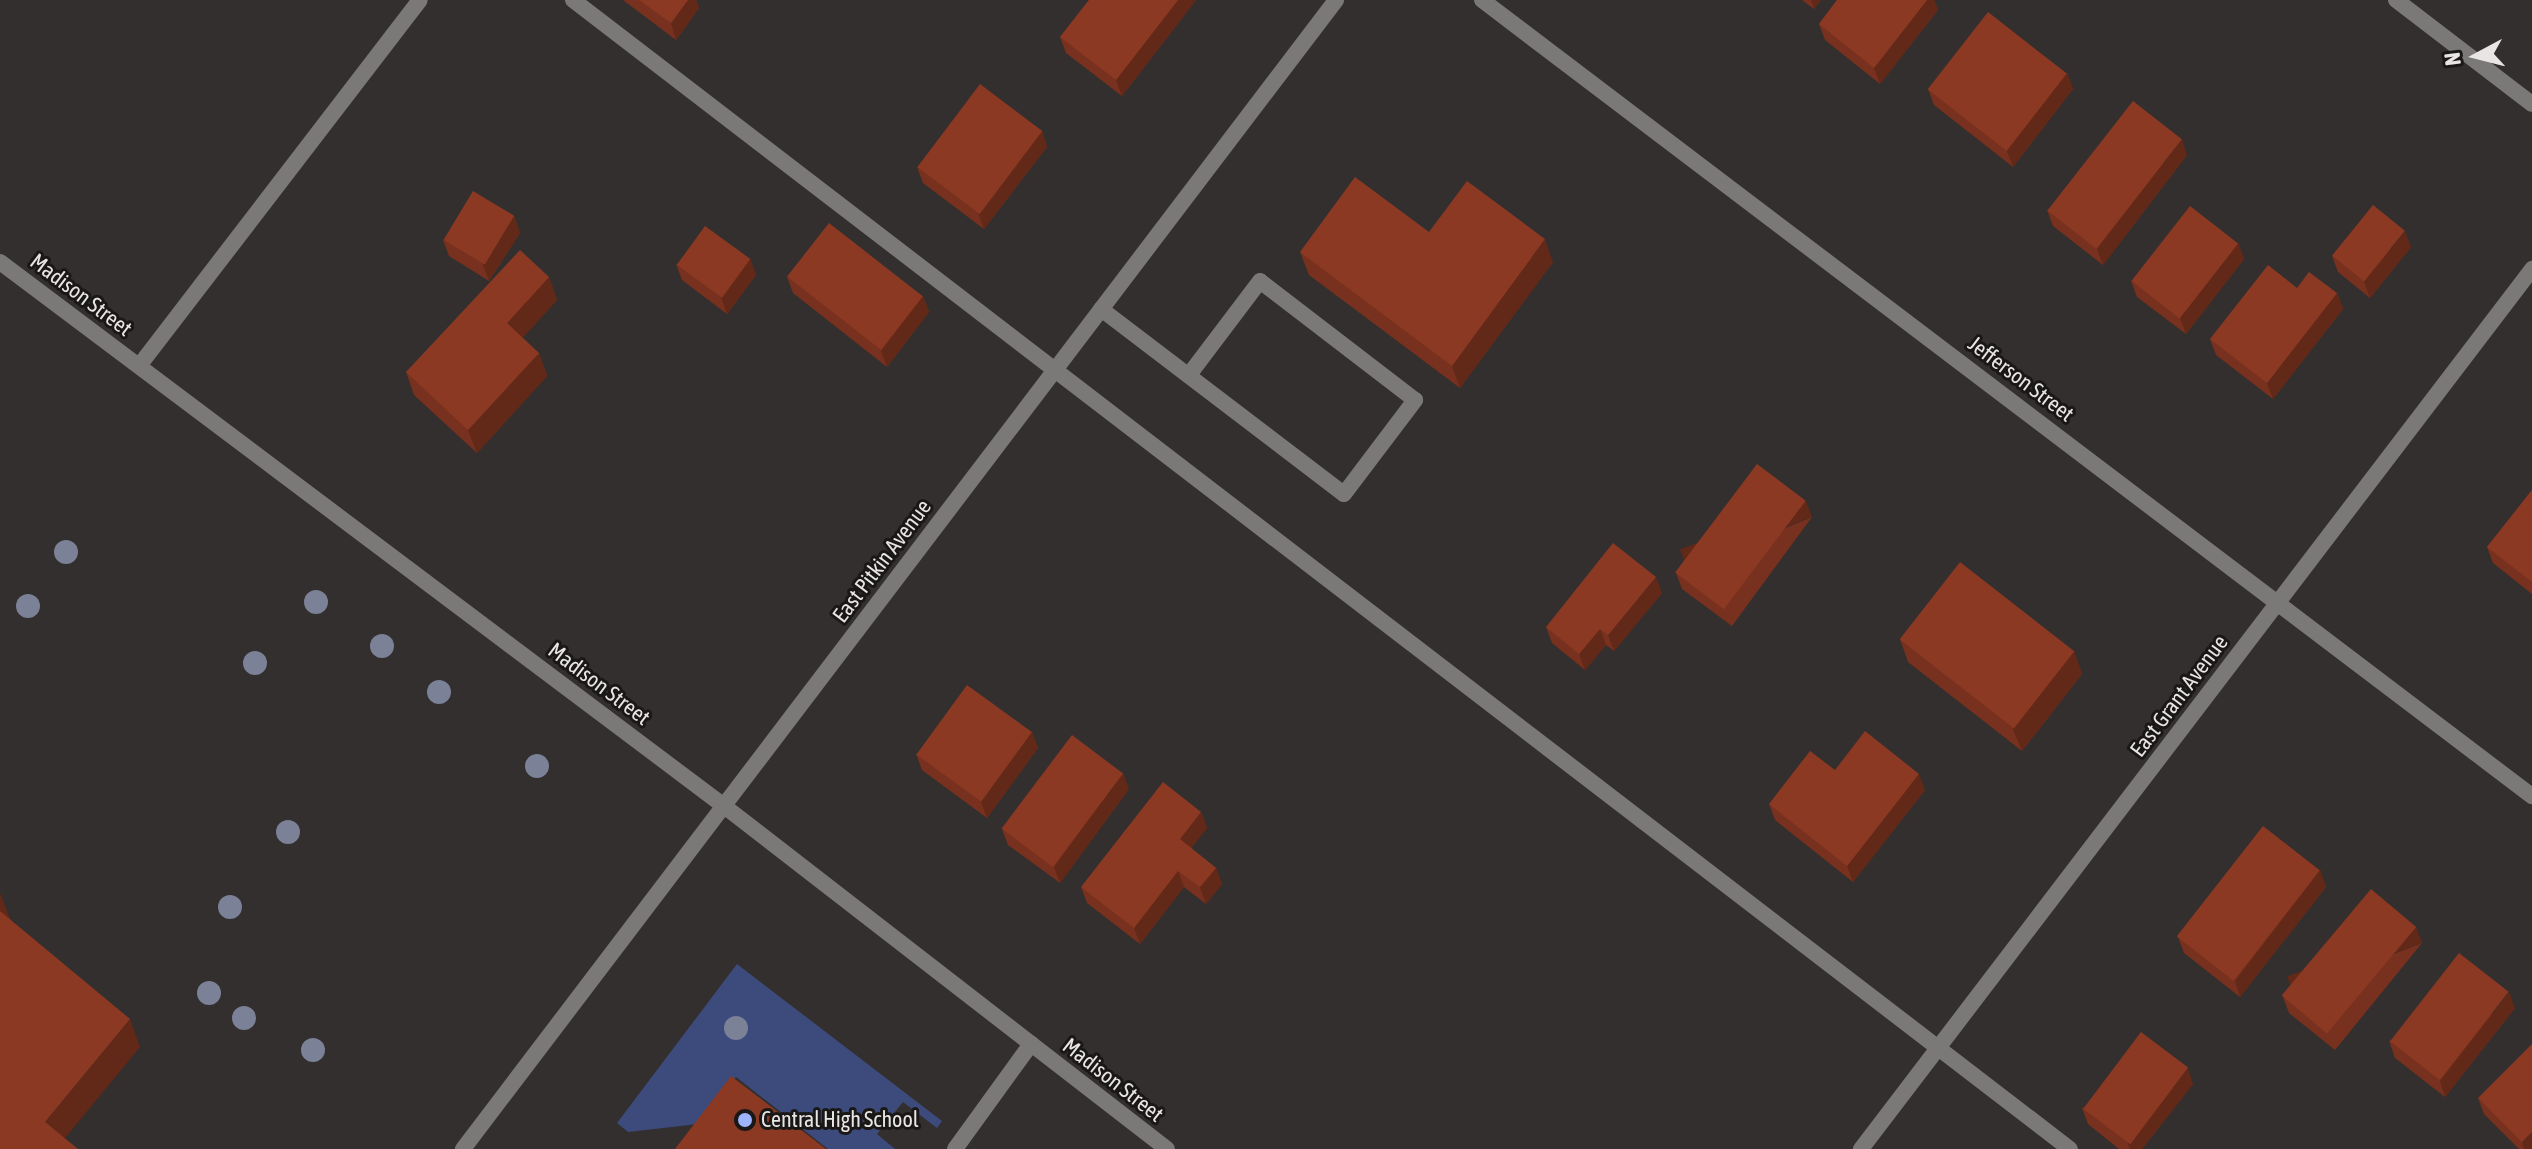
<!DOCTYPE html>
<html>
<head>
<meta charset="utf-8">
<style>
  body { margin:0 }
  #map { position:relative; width:2532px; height:1149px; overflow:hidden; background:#332f2e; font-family:"Asap Condensed",sans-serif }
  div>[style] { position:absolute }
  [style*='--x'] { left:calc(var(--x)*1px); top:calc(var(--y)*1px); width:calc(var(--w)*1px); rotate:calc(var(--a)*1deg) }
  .green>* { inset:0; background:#3d4b7c }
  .service>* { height:16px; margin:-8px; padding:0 8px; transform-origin:8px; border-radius:8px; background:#7b7978 }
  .minor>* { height:16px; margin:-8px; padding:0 8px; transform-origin:8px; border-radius:8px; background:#7b7978 }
  .trees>* { width:24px; height:24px; margin:-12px; border-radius:50%; background:#7b8196 }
  .wall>* { inset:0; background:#78311e }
  .shaded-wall>* { inset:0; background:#622818; transform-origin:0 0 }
  .building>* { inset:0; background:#8c3923; transform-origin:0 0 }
  .dots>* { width:22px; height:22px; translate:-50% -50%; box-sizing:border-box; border:4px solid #1a1817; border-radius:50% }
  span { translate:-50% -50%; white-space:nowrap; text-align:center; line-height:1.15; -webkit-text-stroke:6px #1a1817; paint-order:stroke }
  .street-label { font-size:22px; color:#e8e5e4 }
  .poi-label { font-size:22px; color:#e8e5e4 }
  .left { translate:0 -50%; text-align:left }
  .north { position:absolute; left:2436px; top:16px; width:80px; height:80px; -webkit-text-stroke:6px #1a1817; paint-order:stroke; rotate:263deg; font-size:22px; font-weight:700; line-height:32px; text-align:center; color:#e8e5e4 }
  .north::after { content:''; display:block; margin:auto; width:28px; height:36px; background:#e8e5e4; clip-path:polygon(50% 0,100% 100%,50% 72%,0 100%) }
</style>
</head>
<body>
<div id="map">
  <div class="green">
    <div style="clip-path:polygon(737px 964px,942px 1121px,937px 1128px,903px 1102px,877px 1134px,895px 1149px,828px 1149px,736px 1077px,698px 1124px,628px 1132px,617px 1123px)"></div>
  </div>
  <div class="service">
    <div style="--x:573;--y:0;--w:1887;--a:37.51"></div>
    <div style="--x:2396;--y:0;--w:171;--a:37.4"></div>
    <div style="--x:1101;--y:309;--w:305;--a:37.3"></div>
    <div style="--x:1344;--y:494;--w:118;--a:-52.9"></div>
    <div style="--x:1415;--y:400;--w:195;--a:-142.5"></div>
    <div style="--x:1260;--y:281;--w:118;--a:127.1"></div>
    <div style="--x:139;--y:366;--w:461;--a:-52.5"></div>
    <div style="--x:955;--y:1149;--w:130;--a:-54.1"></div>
  </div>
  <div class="minor">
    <div style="--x:1482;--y:0;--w:1318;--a:37.17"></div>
    <div style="--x:0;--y:262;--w:906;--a:36.92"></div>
    <div style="--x:724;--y:806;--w:560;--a:37.75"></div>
    <div style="--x:463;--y:1149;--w:1443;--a:-52.77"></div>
    <div style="--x:1861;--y:1149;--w:1107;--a:-52.67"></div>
  </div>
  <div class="trees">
    <div style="left:66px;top:552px"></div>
    <div style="left:316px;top:602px"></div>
    <div style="left:28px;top:606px"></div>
    <div style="left:382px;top:646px"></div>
    <div style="left:255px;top:663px"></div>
    <div style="left:439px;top:692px"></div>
    <div style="left:537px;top:766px"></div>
    <div style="left:288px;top:832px"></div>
    <div style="left:230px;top:907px"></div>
    <div style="left:209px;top:993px"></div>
    <div style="left:244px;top:1018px"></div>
    <div style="left:736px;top:1028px"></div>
    <div style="left:313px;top:1050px"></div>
  </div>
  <div class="wall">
    <div style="clip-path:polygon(623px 0,696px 0,699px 8px,676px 40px)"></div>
    <div style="clip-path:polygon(1089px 0,1196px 0,1122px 96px,1066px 53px,1060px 37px)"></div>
    <div style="clip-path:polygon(1802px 0,1821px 0,1814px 9px)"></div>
    <div style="clip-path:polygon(1837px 0,1934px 0,1938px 10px,1880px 84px,1825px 40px,1819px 24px)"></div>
    <div style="clip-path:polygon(2067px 73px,2073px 89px,2013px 167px,1934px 105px,1928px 89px)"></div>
    <div style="clip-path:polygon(1042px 131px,1047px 147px,984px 229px,923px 183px,917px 167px)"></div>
    <div style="clip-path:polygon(2187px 155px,2103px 265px,2053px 226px,2047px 210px)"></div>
    <div style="clip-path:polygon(514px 216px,520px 233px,489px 281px,449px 256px,443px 240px)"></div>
    <div style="clip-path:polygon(1429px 232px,1553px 262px,1460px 388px,1309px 275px,1300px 252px)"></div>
    <div style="clip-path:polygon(2238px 243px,2244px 259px,2186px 334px,2137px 297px,2131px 281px)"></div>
    <div style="clip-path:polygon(2411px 247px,2370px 298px,2338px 272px,2332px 256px)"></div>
    <div style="clip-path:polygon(750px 259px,756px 275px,727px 314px,682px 280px,676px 264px)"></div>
    <div style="clip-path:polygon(549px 277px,557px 300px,522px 338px,539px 353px,547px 376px,477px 453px,414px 395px,406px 372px)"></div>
    <div style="clip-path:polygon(787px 277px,923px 296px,929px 312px,887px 367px,793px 293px)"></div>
    <div style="clip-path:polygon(2297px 288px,2337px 293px,2343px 309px,2273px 399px,2216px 355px,2210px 339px)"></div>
    <div style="clip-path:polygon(2532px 490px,2532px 594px,2493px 563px,2487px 547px)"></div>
    <div style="clip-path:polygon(1812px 517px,1732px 626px,1682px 589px,1676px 573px)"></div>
    <div style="clip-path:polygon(1662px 593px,1614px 651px,1606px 645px,1585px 670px,1552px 643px,1546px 627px)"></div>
    <div style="clip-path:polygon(1900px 639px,2074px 651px,2082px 674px,2022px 751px,1908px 662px)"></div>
    <div style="clip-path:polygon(1032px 732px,1038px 748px,987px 818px,922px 770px,916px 754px)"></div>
    <div style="clip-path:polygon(1835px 770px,1925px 790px,1853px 882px,1775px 820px,1769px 804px)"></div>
    <div style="clip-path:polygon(1129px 789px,1060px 883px,1008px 845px,1002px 829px)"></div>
    <div style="clip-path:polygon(1201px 812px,1207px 828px,1191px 848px,1216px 868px,1222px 884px,1206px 904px,1184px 887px,1140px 944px,1087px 903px,1081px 887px)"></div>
    <div style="clip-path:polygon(2320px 870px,2326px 887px,2240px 997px,2184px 953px,2178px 937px)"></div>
    <div style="clip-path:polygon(2422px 943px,2335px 1050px,2289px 1013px,2283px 997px)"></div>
    <div style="clip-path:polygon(2515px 1008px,2445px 1097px,2395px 1058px,2389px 1041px)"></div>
    <div style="clip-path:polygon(2193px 1084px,2142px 1149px,2119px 1149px,2088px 1124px,2082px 1108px)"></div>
    <div style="clip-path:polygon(2478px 1098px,2532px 1149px,2519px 1149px,2484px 1114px)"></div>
  </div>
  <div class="shaded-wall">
    <div style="clip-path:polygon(688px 0,696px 0,699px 8px,676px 40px,671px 23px)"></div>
    <div style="clip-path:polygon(1178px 0,1196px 0,1122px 96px,1116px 80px)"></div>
    <div style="clip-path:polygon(1811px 0,1821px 0,1814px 9px)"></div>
    <div style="clip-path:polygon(1927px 0,1934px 0,1938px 10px,1880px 84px,1874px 68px)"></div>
    <div style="clip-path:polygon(2067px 73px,2073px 89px,2013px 167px,2007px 151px)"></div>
    <div style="clip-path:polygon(1042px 131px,1047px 147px,984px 229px,978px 213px)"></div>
    <div style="clip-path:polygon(2182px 139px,2187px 155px,2103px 265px,2097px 249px)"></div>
    <div style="clip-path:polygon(514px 216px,520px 233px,489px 281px,483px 265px)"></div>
    <div style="clip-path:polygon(2405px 231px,2411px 247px,2370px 298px,2364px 282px)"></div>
    <div style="clip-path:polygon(1545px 239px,1553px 262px,1460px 388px,1452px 366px)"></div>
    <div style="clip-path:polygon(2238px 243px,2244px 259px,2186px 334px,2180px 318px)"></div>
    <div style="clip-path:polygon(750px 259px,756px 275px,727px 314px,721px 297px)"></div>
    <div style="clip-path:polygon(549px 277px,557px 300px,515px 346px,507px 323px)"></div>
    <div style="clip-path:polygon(2337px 293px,2343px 309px,2273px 399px,2267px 383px)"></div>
    <div style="clip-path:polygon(923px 296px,929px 312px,887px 367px,881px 351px)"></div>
    <div style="clip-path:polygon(539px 353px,547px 376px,477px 453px,468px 430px)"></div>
    <div style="left:1806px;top:501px;width:17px;height:135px;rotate:69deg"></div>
    <div style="clip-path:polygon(1656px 577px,1662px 593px,1614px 651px,1608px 635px)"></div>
    <div style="clip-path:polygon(1600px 629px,1606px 645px,1585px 670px,1579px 654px)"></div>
    <div style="clip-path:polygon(2074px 651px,2082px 674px,2022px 751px,2013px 729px)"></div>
    <div style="clip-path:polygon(1032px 732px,1038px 748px,987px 818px,981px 802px)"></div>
    <div style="clip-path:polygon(1123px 773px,1129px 789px,1060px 883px,1054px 867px)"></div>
    <div style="clip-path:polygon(1919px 774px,1925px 790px,1853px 882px,1847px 866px)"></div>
    <div style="clip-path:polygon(1201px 812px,1207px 828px,1186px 855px,1180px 839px)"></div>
    <div style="clip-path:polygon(1216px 868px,1222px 884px,1206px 904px,1200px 887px)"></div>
    <div style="clip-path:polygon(2320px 870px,2326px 887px,2240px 997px,2235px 981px)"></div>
    <div style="clip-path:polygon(1178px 871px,1184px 887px,1140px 944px,1134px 928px)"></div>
    <div style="clip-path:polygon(0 893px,11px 921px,0 928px)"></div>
    <div style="left:2416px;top:927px;width:17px;height:138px;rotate:69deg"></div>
    <div style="clip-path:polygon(2509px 992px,2515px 1008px,2445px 1097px,2440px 1081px)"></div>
    <div style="clip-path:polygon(130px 1019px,140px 1047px,56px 1149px,45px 1122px)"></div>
    <div style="clip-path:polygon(2188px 1068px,2193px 1084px,2142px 1149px,2130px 1149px,2128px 1144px)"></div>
    <div style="clip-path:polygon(2532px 1132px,2532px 1149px,2524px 1149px,2522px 1142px)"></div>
  </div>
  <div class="building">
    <div style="clip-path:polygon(639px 0,688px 0,671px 23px)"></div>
    <div style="clip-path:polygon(1089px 0,1178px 0,1116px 80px,1060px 37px)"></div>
    <div style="clip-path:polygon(1837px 0,1927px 0,1874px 68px,1819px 24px)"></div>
    <div style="left:1988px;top:12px;width:100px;height:98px;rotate:38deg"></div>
    <div style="left:980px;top:84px;width:78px;height:104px;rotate:37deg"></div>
    <div style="left:2133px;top:101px;width:62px;height:139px;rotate:38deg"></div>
    <div style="clip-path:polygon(1355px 177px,1429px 232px,1467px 181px,1545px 239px,1452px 366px,1300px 252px)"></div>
    <div style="left:473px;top:191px;width:48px;height:57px;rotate:31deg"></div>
    <div style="left:2373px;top:205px;width:41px;height:65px;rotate:39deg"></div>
    <div style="left:2190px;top:206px;width:61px;height:95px;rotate:38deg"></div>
    <div style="left:829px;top:223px;width:119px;height:68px;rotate:38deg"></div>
    <div style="left:705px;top:226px;width:56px;height:48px;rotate:36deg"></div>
    <div style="clip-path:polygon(520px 250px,549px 277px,507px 323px,539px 353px,468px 430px,406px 372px)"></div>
    <div style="clip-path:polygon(2268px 265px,2297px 288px,2309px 272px,2337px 293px,2267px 383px,2210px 339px)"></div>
    <div style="left:1757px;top:464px;width:61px;height:136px;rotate:37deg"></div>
    <div style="clip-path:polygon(2532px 490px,2532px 582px,2487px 547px)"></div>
    <div style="clip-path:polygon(1613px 543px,1656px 577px,1608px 635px,1600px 629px,1579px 654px,1546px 627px)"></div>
    <div style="left:1960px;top:562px;width:145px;height:98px;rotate:38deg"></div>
    <div style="left:967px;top:685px;width:80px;height:86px;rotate:36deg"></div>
    <div style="clip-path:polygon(1865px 731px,1919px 774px,1847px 866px,1769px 804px,1810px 751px,1835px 770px)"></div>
    <div style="left:1072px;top:735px;width:64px;height:117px;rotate:37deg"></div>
    <div style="clip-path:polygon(1163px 782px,1201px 812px,1180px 839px,1216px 868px,1200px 887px,1178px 871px,1134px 928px,1081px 887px)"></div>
    <div style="left:2263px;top:826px;width:72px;height:140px;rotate:38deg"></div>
    <div style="left:2371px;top:889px;width:59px;height:139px;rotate:40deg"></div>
    <div style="clip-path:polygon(0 911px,130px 1019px,45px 1122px,78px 1149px,0 1149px)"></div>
    <div style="left:2459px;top:953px;width:63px;height:112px;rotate:38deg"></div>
    <div style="left:2141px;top:1032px;width:59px;height:96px;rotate:37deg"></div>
    <div style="clip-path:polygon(2532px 1044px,2532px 1132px,2522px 1142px,2478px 1098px)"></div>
    <div style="clip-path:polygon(731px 1076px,826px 1149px,675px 1149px)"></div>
  </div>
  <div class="dots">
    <div style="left:745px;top:1120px;background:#9db4fd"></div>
  </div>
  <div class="street-label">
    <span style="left:81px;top:295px;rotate:37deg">Madison Street</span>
    <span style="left:2021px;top:379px;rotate:37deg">Jefferson Street</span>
    <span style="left:882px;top:561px;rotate:-53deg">East Pitkin Avenue</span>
    <span style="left:599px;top:684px;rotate:37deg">Madison Street</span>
    <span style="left:2179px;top:696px;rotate:-53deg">East Grant Avenue</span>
    <span style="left:1113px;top:1080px;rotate:38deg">Madison Street</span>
  </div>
  <div class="poi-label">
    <span class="left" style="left:761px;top:1120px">Central High School</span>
  </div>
  <div class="north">N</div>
</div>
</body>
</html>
